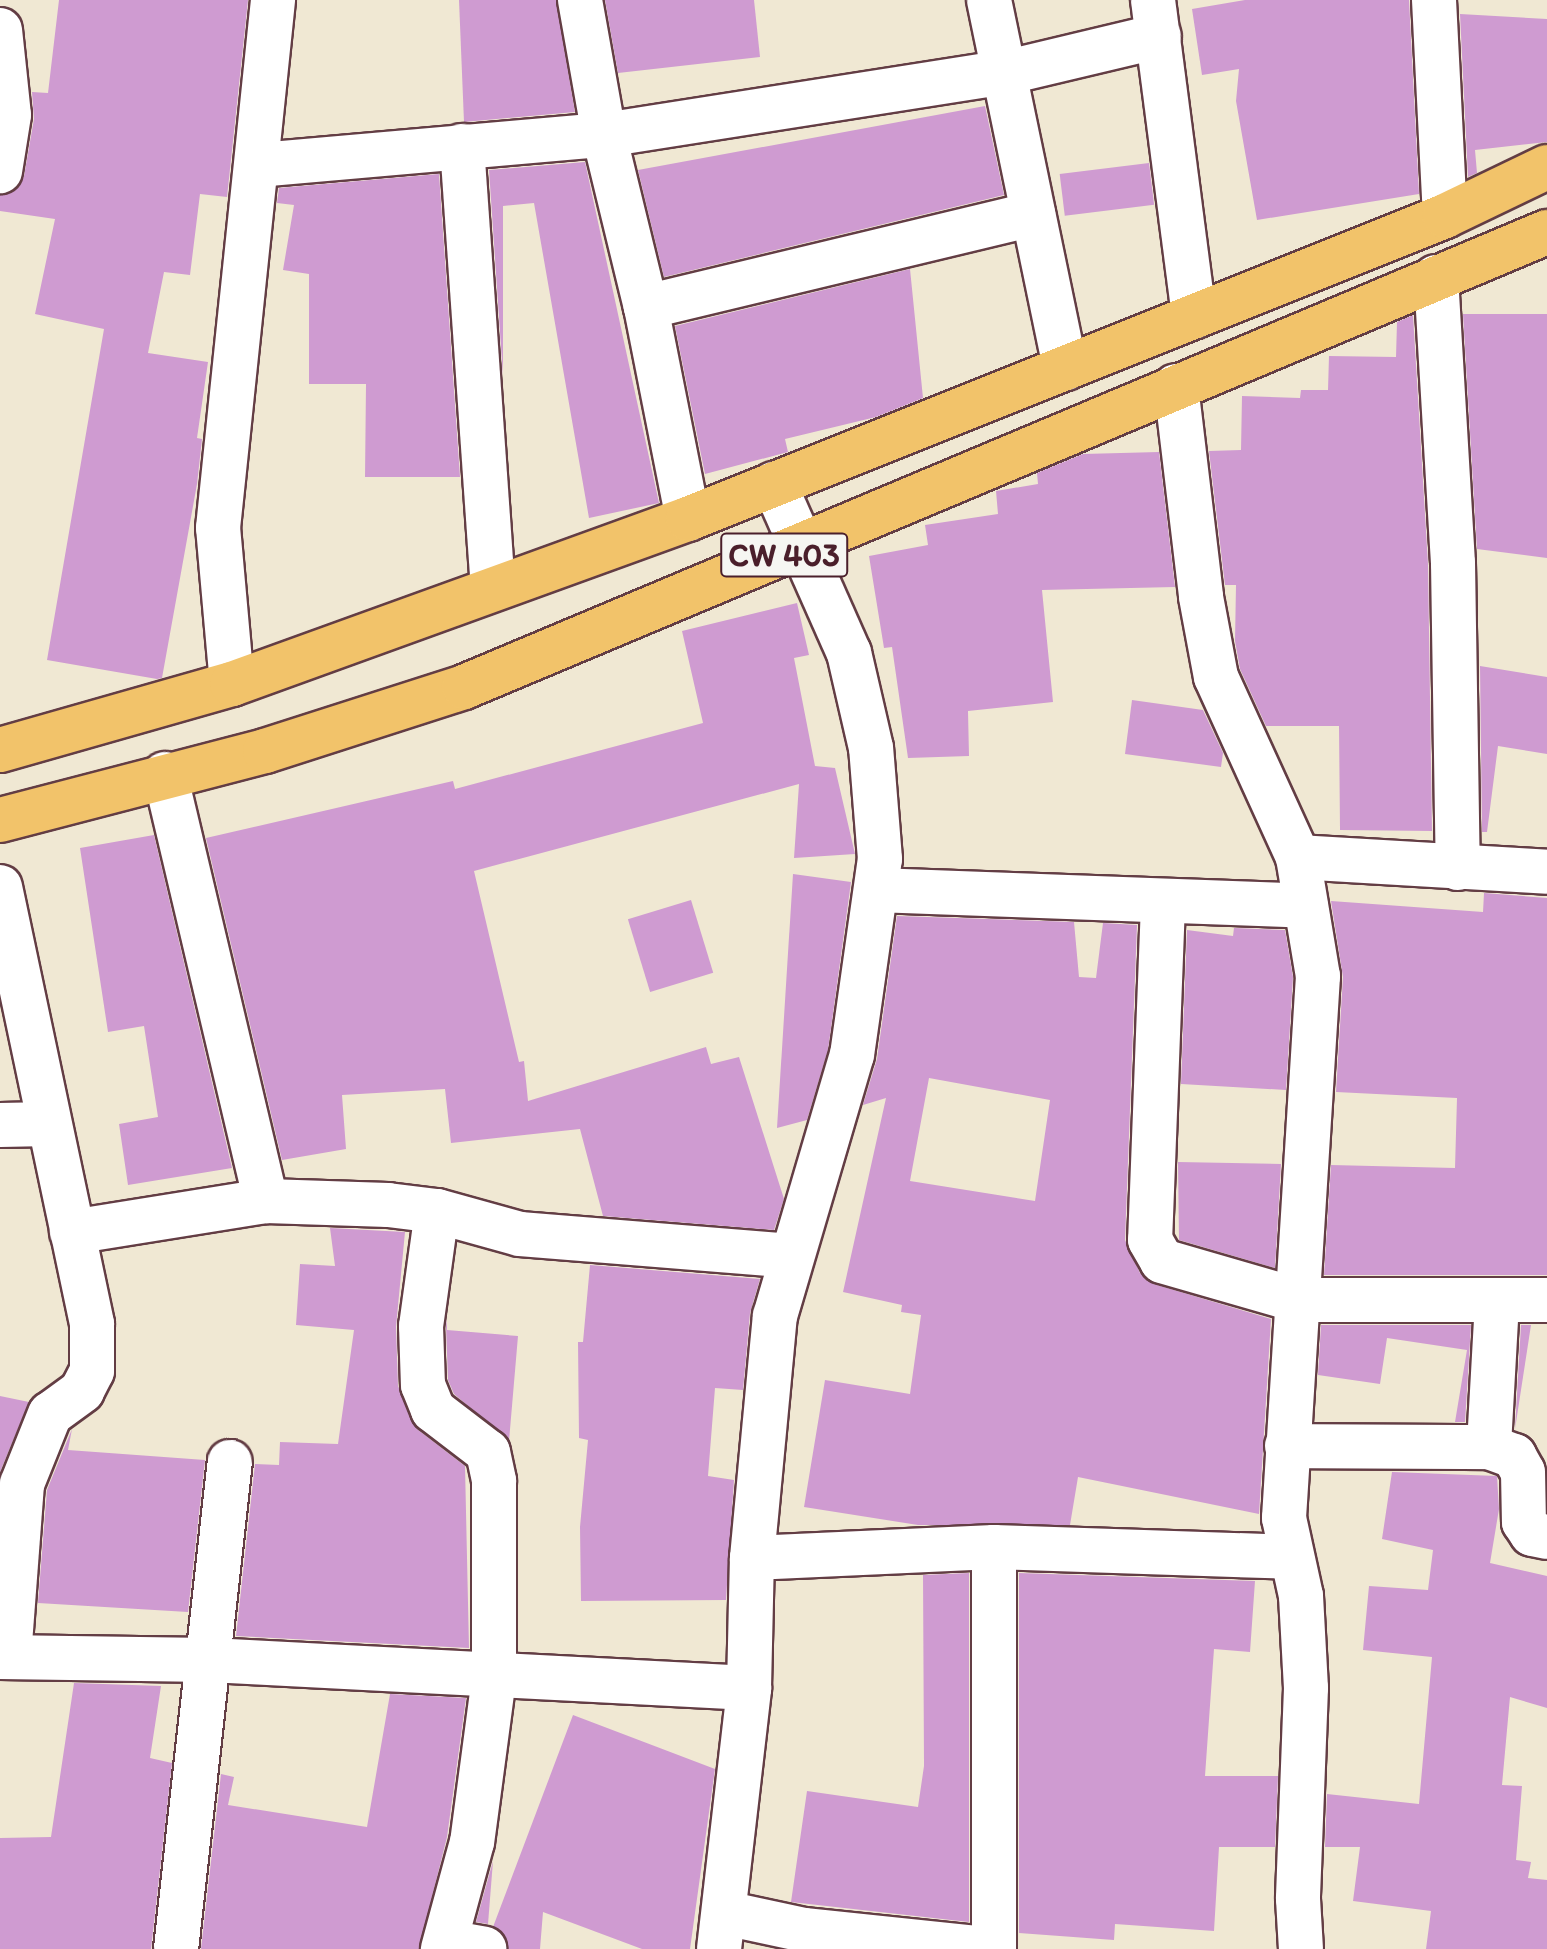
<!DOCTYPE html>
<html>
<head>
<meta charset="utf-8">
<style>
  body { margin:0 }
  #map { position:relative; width:1547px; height:1949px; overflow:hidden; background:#f0e8d3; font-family:Itim,sans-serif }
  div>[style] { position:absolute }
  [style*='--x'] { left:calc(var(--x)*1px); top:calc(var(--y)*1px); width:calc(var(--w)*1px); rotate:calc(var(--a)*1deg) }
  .building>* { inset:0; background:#cf9bd1; transform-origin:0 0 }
  .roads { filter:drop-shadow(2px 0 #633d44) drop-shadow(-2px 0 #633d44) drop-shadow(0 2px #633d44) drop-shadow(0 -2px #633d44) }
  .street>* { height:44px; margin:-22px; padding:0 22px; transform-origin:22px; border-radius:22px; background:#fff }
  .primary>* { height:44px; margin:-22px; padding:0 22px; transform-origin:22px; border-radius:22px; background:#f2c36a }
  span { translate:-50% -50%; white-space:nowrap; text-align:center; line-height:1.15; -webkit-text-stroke:6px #f6f6f2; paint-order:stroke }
  .shield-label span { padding:2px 6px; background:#f6f6f2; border:2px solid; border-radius:6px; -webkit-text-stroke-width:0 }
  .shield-label { font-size:32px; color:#4a1f2b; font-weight:700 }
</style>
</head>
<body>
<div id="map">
  <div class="building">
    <div style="clip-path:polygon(59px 0,248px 0,227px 197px,200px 194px,190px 275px,164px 272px,148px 353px,208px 362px,197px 438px,202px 439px,197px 484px,162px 678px,157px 679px,47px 660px,104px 329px,35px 314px,55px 219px,0 211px,0 195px,19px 187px,24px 176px,34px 119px,32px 92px,48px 93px)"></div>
    <div style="clip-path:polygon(459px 0,556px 0,575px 112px,464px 122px)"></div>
    <div style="clip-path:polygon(605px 0,754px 0,760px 57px,618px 73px)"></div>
    <div style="clip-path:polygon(1245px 0,1409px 0,1419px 194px,1257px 220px,1236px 101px,1239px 69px,1202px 75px,1192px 9px)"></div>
    <div style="clip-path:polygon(1460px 14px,1547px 19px,1547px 142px,1475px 150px,1477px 173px,1468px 177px)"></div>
    <div style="clip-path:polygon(985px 106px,1004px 195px,664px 277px,638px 170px)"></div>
    <div style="clip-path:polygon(585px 162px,659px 503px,589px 518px,534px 203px,503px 206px,503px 376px,489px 170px)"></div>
    <div style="left:1149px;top:163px;width:42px;height:90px;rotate:83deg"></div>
    <div style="clip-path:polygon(439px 174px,460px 477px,365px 477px,366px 384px,309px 384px,309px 274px,283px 270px,294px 205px,277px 203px,279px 188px)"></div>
    <div style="clip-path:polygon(910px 269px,923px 398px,876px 417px,785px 439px,788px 452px,705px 474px,675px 326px)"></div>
    <div style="clip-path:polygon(1463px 314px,1547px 314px,1547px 558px,1477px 549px)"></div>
    <div style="clip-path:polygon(1413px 315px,1428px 564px,1432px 831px,1340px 830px,1339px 726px,1266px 726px,1240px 669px,1235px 641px,1236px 585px,1225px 585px,1209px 451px,1241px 450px,1242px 396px,1300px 398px,1301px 390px,1328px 390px,1329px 356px,1396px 357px,1397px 322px)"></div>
    <div style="clip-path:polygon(1159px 452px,1175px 587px,1042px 590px,1053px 702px,968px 711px,969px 756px,908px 758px,892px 647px,884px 648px,869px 556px,928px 545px,925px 525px,998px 514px,996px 491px,1038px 484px,1037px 473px,1083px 454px)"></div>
    <div style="clip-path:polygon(797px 603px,809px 655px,794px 658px,815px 766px,835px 768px,855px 854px,794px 858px,799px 784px,474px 871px,519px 1062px,524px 1061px,528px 1101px,706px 1047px,711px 1064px,739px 1057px,784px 1199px,774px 1230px,603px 1216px,580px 1129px,451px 1143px,445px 1089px,342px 1095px,346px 1149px,282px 1160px,206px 838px,453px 781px,455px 789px,703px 723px,682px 631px)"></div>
    <div style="clip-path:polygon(1480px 666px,1547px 677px,1547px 754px,1498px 746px,1487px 832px,1482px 832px)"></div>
    <div style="clip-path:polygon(1132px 700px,1203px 710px,1223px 753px,1221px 767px,1125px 754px)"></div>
    <div style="clip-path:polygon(154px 835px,232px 1168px,128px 1185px,119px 1124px,158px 1117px,144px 1026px,108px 1032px,80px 848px)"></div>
    <div style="clip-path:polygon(793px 874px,851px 882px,828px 1050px,807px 1120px,777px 1128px)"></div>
    <div style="clip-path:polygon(1484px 893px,1547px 898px,1547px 1275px,1324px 1275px,1331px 1165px,1455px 1168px,1457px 1098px,1336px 1092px,1343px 977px,1331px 901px,1483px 912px)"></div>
    <div style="left:691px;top:900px;width:76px;height:66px;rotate:73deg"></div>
    <div style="clip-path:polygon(evenodd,897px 916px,1074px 922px,1079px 977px,1096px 978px,1103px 923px,1137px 925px,1125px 1240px,1140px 1273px,1154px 1284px,1271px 1319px,1259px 1514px,1078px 1477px,1070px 1525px,918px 1525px,804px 1507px,825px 1380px,910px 1394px,921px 1315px,901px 1312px,902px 1305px,843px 1292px,886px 1098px,863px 1105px,877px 1059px,897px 916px,929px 1078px,1050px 1100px,1035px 1201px,910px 1181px,929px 1078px)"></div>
    <div style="clip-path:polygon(1234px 928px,1285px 930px,1293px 977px,1286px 1090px,1181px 1084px,1187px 930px,1233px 936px)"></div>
    <div style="clip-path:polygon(1178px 1162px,1281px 1164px,1275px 1268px,1179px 1240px)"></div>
    <div style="clip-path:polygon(330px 1228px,405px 1232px,396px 1327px,398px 1386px,417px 1429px,465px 1466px,469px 1648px,236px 1636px,255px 1464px,279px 1465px,280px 1442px,338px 1444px,354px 1330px,296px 1325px,300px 1264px,335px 1266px)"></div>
    <div style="clip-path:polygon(590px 1265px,760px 1279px,750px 1313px,743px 1390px,715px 1388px,708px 1476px,734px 1480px,726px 1600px,581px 1601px,580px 1527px,588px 1440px,579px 1438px,578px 1342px,583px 1342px)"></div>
    <div style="clip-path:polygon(447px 1318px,447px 1330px,518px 1336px,509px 1441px,454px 1394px,448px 1380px,446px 1327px)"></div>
    <div style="clip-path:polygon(1321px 1325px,1471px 1325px,1465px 1422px,1455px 1422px,1467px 1350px,1387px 1338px,1380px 1384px,1318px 1375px)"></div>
    <div style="clip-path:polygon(1521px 1325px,1531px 1325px,1515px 1429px)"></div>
    <div style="clip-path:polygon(0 1396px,29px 1402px,0 1472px)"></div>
    <div style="clip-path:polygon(72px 1429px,68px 1450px,205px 1460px,188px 1612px,38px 1603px,47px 1490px)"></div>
    <div style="clip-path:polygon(1392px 1472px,1497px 1476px,1499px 1509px,1490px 1563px,1547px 1576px,1547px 1708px,1510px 1697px,1502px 1785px,1522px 1786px,1516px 1860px,1531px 1862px,1528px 1878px,1547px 1880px,1547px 1949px,1426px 1949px,1431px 1911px,1353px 1901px,1360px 1847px,1325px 1847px,1327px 1794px,1419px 1804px,1432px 1657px,1363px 1650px,1369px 1586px,1428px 1590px,1433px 1550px,1382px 1539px)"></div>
    <div style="clip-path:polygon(969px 1573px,969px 1922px,791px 1902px,807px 1791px,918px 1807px,924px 1766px,923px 1575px)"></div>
    <div style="clip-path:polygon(1019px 1573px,1255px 1581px,1250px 1652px,1214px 1649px,1205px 1776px,1278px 1776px,1275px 1847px,1219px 1847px,1214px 1931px,1115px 1924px,1114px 1940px,1019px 1933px)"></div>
    <div style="clip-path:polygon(74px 1683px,161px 1686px,150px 1758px,172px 1763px,151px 1949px,0 1949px,0 1838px,51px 1837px)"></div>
    <div style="clip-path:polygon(390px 1694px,466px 1698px,447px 1837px,419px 1949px,201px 1949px,221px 1774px,234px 1777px,228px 1805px,367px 1827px)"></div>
    <div style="clip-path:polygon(573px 1715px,715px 1769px,690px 1949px,642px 1949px,543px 1912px,540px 1949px,508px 1949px,507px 1940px,493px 1927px)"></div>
    <div style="clip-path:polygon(493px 1861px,488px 1924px,476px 1922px)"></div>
  </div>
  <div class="roads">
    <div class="street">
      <div style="--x:580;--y:0;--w:137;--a:79.9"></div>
      <div style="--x:604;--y:135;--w:177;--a:76.3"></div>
      <div style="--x:646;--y:307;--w:216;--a:78.8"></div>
      <div style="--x:989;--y:0;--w:376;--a:78.3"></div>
      <div style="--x:1153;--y:0;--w:319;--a:82.6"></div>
      <div style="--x:1434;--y:0;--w:216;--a:87.1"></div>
      <div style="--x:0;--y:30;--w:85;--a:84"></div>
      <div style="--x:9;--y:115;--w:57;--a:99.1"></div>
      <div style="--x:462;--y:146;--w:443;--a:86"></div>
      <div style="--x:259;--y:165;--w:346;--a:-5"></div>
      <div style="--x:604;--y:135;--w:409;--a:-8.9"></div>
      <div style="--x:1008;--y:72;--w:155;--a:-13.4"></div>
      <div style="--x:1436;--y:277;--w:287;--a:86.6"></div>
      <div style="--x:1453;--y:563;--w:305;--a:89.1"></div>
      <div style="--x:646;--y:307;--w:398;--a:-13.5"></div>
      <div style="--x:1176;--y:386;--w:212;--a:83.2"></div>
      <div style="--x:1201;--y:597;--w:81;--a:79.4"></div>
      <div style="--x:1216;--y:677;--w:198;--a:65.5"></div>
      <div style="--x:1298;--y:857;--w:121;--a:80.5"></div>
      <div style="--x:1318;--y:976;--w:543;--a:93.59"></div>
      <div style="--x:1284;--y:1518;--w:80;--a:77.7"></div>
      <div style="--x:1301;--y:1596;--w:92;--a:86.9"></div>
      <div style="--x:1306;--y:1688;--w:211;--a:92.2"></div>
      <div style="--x:1298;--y:1899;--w:50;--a:86.6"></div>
      <div style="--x:232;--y:684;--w:157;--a:-95.1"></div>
      <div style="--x:218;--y:528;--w:531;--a:-84.05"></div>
      <div style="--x:165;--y:774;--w:439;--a:76.7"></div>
      <div style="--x:266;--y:1201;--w:122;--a:1.9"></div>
      <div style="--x:388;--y:1205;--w:49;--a:7"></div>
      <div style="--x:437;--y:1211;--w:86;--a:15.5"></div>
      <div style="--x:520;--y:1234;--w:272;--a:4.6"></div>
      <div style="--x:1298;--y:857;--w:249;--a:3.4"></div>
      <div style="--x:0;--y:887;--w:447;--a:78.1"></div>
      <div style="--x:92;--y:1324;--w:47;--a:90"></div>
      <div style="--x:92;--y:1371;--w:22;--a:117"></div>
      <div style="--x:82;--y:1391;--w:39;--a:144"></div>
      <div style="--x:50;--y:1414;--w:75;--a:111.8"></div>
      <div style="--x:22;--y:1484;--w:173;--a:94.3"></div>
      <div style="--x:877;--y:890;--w:429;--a:2.1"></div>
      <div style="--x:1163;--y:904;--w:336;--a:92.2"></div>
      <div style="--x:1150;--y:1240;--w:24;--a:60"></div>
      <div style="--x:1162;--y:1261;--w:141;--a:16.1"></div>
      <div style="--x:1297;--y:1300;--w:250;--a:0"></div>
      <div style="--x:0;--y:1125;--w:49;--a:-1.2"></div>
      <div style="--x:437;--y:1211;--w:116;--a:97.9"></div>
      <div style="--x:421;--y:1326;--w:59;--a:88.1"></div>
      <div style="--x:423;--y:1385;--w:27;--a:68"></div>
      <div style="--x:433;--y:1410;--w:69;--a:37.4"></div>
      <div style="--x:488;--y:1452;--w:30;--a:78"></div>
      <div style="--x:494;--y:1481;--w:197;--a:90"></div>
      <div style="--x:494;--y:1678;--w:165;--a:97.6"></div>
      <div style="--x:472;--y:1842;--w:111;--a:105.2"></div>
      <div style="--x:72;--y:1232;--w:196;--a:-9.1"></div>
      <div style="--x:1497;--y:1302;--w:145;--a:93.2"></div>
      <div style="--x:1489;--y:1447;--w:27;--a:20"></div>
      <div style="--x:1514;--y:1456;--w:18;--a:61"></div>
      <div style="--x:1523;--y:1472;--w:50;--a:88.9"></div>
      <div style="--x:1524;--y:1522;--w:14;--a:56"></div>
      <div style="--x:1532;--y:1534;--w:15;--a:11"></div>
      <div style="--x:1287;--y:1446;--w:202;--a:0.3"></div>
      <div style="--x:752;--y:1558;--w:242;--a:-2.6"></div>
      <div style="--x:994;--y:1547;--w:298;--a:1.9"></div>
      <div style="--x:0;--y:1657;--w:210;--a:0.8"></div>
      <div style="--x:210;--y:1660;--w:540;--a:2.97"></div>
      <div style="--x:725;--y:1913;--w:81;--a:12.1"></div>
      <div style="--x:804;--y:1930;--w:185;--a:5.9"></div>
      <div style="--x:446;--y:1942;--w:39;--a:10"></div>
      <div style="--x:176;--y:1949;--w:490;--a:-83.7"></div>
      <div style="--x:719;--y:1949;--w:263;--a:-83.4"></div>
      <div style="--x:749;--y:1688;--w:130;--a:-88.7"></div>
      <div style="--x:752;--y:1558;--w:243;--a:-84.6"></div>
      <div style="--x:775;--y:1316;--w:272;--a:-73.6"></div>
      <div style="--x:852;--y:1055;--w:198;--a:-81.9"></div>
      <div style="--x:880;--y:859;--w:111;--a:-94.6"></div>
      <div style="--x:871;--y:748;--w:98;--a:-103"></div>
      <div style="--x:849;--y:653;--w:185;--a:-113.9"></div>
      <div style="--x:994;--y:1949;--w:402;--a:-90"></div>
    </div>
    <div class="primary">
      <div style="--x:0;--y:750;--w:241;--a:-15.9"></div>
      <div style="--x:232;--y:684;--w:485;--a:-19.9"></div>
      <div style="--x:688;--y:519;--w:815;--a:-21.81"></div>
      <div style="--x:1445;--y:216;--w:113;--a:-25.7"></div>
      <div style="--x:0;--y:820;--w:274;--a:-14.6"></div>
      <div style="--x:265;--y:751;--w:209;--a:-17.8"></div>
      <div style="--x:464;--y:687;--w:1175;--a:-22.79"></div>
    </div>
  </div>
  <div class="shield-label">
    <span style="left:784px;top:555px">CW 403</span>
  </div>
</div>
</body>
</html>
